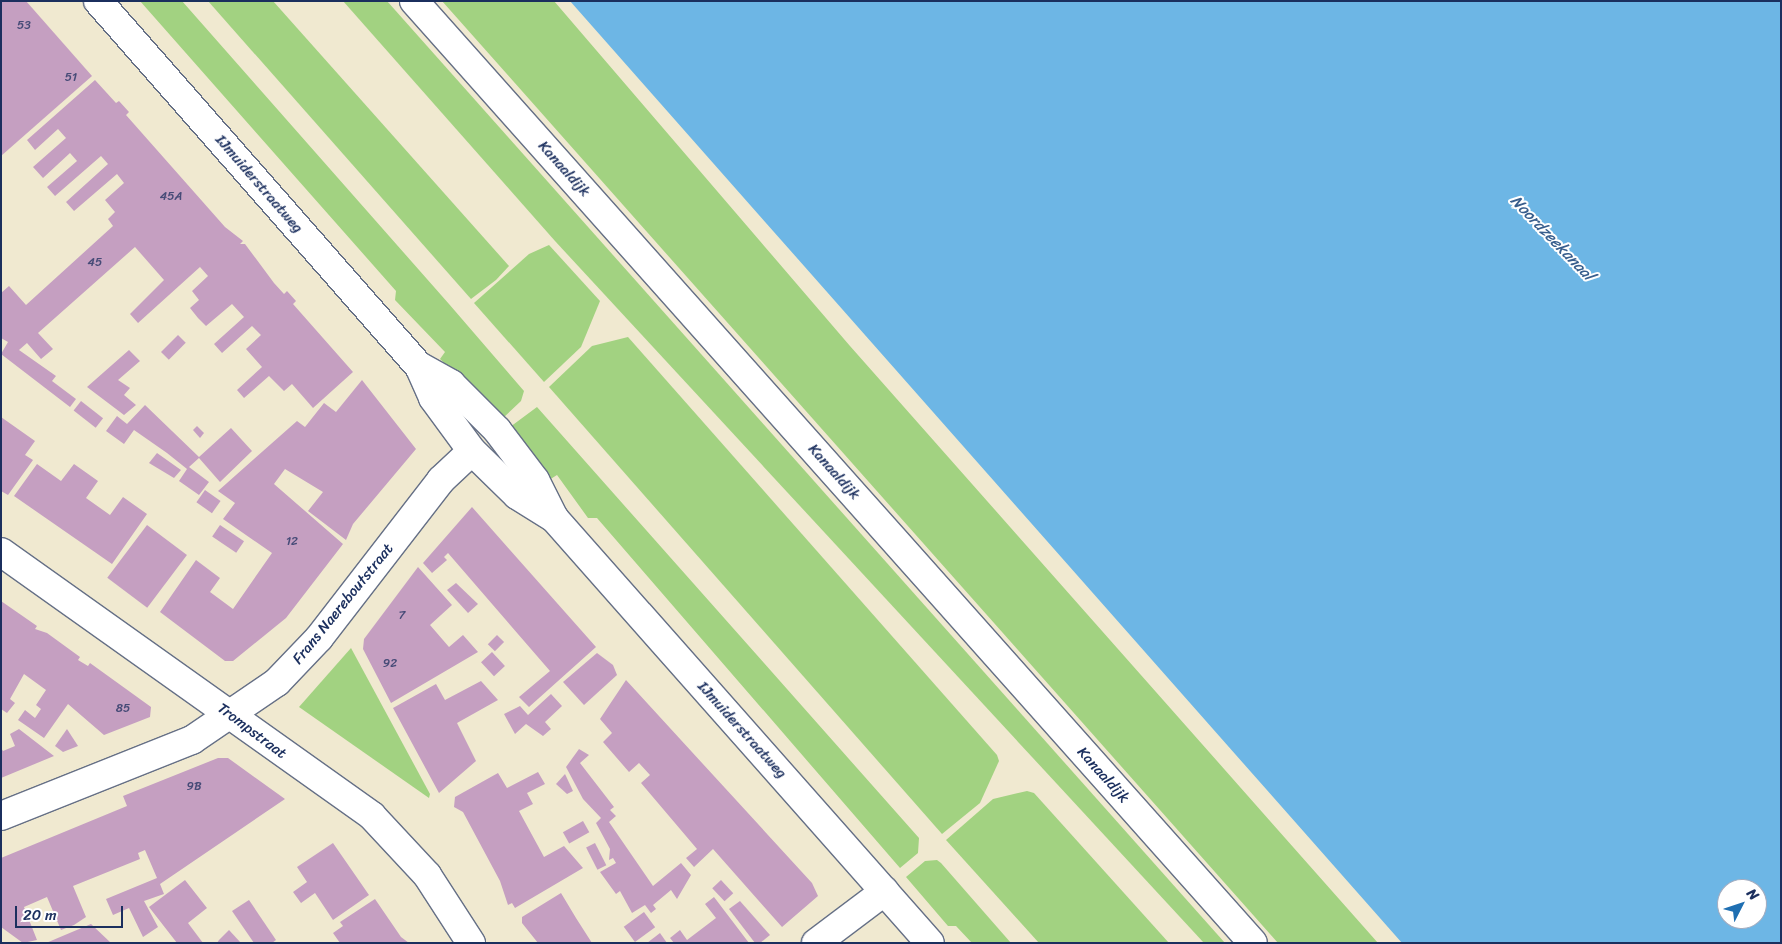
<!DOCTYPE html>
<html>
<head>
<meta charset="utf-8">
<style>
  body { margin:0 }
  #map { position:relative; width:1782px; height:944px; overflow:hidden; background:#f0e9d0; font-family:Sriracha,sans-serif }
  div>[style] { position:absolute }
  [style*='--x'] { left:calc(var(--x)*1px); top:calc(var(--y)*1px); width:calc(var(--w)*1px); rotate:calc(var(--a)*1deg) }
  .green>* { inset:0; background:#a2d281 }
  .water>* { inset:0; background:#6db6e5 }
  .building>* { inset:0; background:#c59fc1; transform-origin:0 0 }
  .roads { filter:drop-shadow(1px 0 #667086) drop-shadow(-1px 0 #667086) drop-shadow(0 1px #667086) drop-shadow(0 -1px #667086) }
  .street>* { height:28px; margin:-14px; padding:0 14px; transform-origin:14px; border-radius:14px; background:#fff }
  .secondary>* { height:28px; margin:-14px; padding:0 14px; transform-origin:14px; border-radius:14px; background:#fff }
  span { translate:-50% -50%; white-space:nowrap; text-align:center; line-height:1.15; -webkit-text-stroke:4px #fff; paint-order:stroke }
  .number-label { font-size:12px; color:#464b77 }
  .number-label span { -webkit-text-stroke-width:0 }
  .street-label { font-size:15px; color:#1b2f5e }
  .water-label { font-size:16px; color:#385e8d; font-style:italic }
  .frame { position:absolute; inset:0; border:2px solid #1b2f5e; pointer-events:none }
  .north { position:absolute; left:1717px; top:879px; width:50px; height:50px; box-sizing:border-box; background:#fff; border:1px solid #a4acbf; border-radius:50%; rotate:49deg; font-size:14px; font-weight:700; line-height:20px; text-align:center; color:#1b2f5e }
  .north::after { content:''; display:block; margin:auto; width:18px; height:22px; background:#1f6fb2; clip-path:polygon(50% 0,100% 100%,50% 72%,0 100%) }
  .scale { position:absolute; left:15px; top:906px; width:108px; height:22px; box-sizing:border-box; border:2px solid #1b2f5e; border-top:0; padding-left:6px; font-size:15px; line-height:18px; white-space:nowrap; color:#1b2f5e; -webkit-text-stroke:4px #fff; paint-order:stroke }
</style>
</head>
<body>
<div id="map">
  <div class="green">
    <div style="clip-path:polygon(140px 1px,182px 1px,449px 304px,524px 391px,521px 401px,503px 418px,440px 359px,445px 352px,395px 300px,396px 291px)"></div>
    <div style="clip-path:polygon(208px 1px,273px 1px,509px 266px,496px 280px,471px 299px)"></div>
    <div style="clip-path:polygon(343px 1px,387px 1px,1225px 943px,1204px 943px,555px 241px)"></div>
    <div style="clip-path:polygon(442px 1px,554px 1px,850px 346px,1378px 943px,1278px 943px)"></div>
    <div style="clip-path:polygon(549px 245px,600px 301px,581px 347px,544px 382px,474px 303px,529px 254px)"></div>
    <div style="clip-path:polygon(628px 337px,997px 755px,999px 761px,980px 803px,942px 834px,549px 387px,592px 346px)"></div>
    <div style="clip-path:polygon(537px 407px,919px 838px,918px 853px,900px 868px,597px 518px,588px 518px,557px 475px,549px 480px,510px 427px)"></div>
    <div style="clip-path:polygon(351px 648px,430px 794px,429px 798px,299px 707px)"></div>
    <div style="clip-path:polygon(1027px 791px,1034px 793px,1169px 943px,1039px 943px,946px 840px,993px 799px)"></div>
    <div style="clip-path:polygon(937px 860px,941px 863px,1011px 943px,972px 943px,956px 926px,948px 926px,906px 877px,925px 861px)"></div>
  </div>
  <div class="water">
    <div style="clip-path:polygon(evenodd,570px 1px,1781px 1px,1781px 943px,1402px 943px,570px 1px,1727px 889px,1757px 889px,1757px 919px,1727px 919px,1727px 889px)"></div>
  </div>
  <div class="building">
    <div style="clip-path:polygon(1px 1px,26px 1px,92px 76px,1px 156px)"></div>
    <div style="clip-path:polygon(95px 80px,116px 103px,119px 101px,129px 112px,126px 115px,225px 227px,243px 241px,240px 244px,245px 244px,274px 283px,284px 294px,287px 291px,296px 301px,293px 304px,353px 372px,313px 408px,292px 384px,284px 391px,269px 376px,244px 398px,237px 390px,262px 367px,246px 349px,261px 335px,252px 326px,222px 353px,214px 344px,244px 317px,232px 304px,206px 326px,198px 318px,190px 308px,199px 300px,192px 291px,208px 276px,200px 267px,138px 323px,130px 314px,164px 280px,135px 247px,38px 333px,53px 349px,41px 359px,27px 343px,19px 350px,56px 376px,52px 381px,76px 399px,70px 407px,1px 354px,8px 342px,1px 338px,1px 293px,9px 286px,26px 305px,113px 226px,108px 219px,115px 212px,105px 200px,124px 183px,117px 174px,74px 211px,66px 202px,108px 164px,101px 156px,55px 196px,47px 187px,77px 161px,70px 153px,43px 178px,33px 167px,66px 138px,58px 129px,35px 150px,27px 140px)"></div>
    <div style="left:178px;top:335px;width:11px;height:24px;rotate:45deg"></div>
    <div style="clip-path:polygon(129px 350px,140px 361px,118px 380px,130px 388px,124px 395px,136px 405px,124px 415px,87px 387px)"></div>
    <div style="clip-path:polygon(362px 380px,416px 449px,353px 524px,346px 540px,308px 511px,323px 492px,285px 469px,274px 484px,343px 544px,286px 618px,233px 661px,225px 661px,160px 612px,196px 560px,220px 578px,210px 592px,233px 609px,272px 553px,223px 519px,235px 503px,218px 491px,297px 421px,305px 427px,324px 403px,336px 412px)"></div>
    <div style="left:81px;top:401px;width:28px;height:12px;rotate:38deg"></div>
    <div style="clip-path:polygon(145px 405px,199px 457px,231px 428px,252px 451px,220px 482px,199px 458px,189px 467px,209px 482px,199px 495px,179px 481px,187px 469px,167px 453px,134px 430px,124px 444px,106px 431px,117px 416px,127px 424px)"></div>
    <div style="clip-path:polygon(1px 417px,35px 441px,25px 455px,33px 460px,8px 495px,1px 491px)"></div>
    <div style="clip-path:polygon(197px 426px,204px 433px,200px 438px,193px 430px)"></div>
    <div style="clip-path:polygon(157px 453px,181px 470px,174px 478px,149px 463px)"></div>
    <div style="clip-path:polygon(37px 464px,61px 481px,74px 464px,98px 481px,86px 498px,110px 515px,123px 497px,147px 514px,112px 564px,14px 496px)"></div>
    <div style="left:205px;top:490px;width:19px;height:15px;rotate:35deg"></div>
    <div style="clip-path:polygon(472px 507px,596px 647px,529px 707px,519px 697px,550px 671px,448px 553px,444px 557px,447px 560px,432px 573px,423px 563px)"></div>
    <div style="left:147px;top:525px;width:50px;height:66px;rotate:37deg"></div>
    <div style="left:220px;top:525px;width:29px;height:14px;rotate:34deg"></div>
    <div style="clip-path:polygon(418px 567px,452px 605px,430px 625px,449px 647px,463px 635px,478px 652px,391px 703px,363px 649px,364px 639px)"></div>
    <div style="clip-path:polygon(456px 583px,478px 604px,468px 613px,447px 590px)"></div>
    <div style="clip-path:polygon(1px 601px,37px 626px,35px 629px,47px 633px,80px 657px,78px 660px,88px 666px,90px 663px,151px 707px,150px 717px,104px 735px,68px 704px,44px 738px,18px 720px,25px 710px,35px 718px,41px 709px,36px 705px,46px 690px,24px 674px,10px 699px,15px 703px,7px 713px,1px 709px)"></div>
    <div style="left:497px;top:635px;width:10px;height:13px;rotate:45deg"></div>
    <div style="left:492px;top:652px;width:19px;height:15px;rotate:47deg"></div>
    <div style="clip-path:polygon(597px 653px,613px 665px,617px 675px,584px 705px,563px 682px)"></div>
    <div style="clip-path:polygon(626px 680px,812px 883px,818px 896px,782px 927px,713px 849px,694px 867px,686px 858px,697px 849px,641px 783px,650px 775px,639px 763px,629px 772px,603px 742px,612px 733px,600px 719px)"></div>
    <div style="clip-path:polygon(481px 681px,498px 700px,457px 723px,476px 761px,439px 793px,393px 708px,436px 684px,445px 700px)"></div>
    <div style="clip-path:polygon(551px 694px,562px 706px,545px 722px,551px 729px,543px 736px,526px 724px,515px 734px,504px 714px,520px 706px,528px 715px)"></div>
    <div style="clip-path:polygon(19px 729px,54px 756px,1px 778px,1px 748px,3px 751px,15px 746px,10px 734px)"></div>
    <div style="clip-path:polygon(67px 729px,78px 746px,63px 752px,55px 746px)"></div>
    <div style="clip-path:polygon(579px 749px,589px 755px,580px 763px,614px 807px,610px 810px,616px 816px,609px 822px,653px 886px,681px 863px,691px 875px,677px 899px,671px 890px,653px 905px,656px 909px,651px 913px,645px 905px,632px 913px,620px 891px,616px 894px,600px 872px,616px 863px,613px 858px,609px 860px,610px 849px,596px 823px,601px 818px,583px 799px,566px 767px)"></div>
    <div style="clip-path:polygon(218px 758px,228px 758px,285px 799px,160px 884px,164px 894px,144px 901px,158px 927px,143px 937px,129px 908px,113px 915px,106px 899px,157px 878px,145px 850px,138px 853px,140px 859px,73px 886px,86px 917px,74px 925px,61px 930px,47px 897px,24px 907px,37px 940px,23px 943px,1px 927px,1px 858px,127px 806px,123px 796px)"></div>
    <div style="clip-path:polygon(538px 772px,545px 784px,527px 793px,533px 804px,519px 811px,544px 857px,564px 846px,583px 868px,515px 908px,512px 903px,508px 905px,500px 881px,463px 812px,454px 807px,455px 797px,498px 773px,507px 788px)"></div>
    <div style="clip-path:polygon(565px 774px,573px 791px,567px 794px,556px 784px)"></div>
    <div style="left:583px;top:821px;width:13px;height:23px;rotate:61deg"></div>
    <div style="clip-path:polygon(333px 843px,369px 895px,333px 920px,315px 893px,301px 903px,293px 892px,307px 882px,297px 867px)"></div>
    <div style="left:595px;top:843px;width:25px;height:10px;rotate:63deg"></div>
    <div style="clip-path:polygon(185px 880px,207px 908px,188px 923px,203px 943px,177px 943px,149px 907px)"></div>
    <div style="left:721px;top:880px;width:18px;height:12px;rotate:47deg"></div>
    <div style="clip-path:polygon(561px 893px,576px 918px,592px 943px,538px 943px,522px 923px,522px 917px)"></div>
    <div style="clip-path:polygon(714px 897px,749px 943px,674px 943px,670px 938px,680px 930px,687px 940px,716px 918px,705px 904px)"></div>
    <div style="clip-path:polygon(375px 899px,401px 937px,409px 943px,340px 943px,333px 933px,343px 926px,340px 922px)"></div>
    <div style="clip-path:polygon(249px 900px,276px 940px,272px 943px,254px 943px,232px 911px)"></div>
    <div style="clip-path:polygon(740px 901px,770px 935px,760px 943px,755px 943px,729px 909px)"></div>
    <div style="left:644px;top:912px;width:19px;height:25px;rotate:54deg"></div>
    <div style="clip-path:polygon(91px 924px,111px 943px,46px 943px)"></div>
    <div style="clip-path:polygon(229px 930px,241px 943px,217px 943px,219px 940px)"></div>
    <div style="clip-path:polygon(660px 933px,667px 943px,647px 943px)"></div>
  </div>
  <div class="roads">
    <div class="street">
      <div style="--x:1;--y:552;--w:455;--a:35.4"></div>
      <div style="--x:372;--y:816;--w:81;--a:47"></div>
      <div style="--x:427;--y:875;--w:81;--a:57.1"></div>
      <div style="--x:1;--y:816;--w:206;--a:-21.7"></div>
      <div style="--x:192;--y:740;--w:103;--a:-34.3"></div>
      <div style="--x:277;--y:682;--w:61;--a:-46.3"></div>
      <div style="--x:319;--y:638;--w:200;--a:-52.3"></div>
      <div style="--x:441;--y:480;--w:42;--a:-43.1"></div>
      <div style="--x:816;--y:943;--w:86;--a:-37"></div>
    </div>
    <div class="secondary">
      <div style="--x:98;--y:1;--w:486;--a:48.7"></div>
      <div style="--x:419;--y:366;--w:35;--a:66"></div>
      <div style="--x:433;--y:398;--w:66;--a:53.7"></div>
      <div style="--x:472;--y:451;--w:63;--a:44.4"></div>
      <div style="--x:517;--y:495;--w:44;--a:31.9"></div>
      <div style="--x:414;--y:1;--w:1261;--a:48.31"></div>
      <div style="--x:419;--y:366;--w:37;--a:29"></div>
      <div style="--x:451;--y:384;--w:65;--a:45"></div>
      <div style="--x:497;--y:430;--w:63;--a:52.8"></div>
      <div style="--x:535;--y:480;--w:42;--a:63.4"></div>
      <div style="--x:554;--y:518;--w:567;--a:48.5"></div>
    </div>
  </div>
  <div class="number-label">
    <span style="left:24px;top:26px">53</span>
    <span style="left:71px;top:78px">51</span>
    <span style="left:171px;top:197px">45A</span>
    <span style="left:95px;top:263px">45</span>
    <span style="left:292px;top:542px">12</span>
    <span style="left:402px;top:616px">7</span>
    <span style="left:390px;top:664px">92</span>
    <span style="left:123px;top:709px">85</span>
    <span style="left:194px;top:787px">9B</span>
  </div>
  <div class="street-label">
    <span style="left:564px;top:169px;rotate:48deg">Kanaaldijk</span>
    <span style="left:259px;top:184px;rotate:49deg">IJmuiderstraatweg</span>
    <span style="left:834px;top:472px;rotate:48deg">Kanaaldijk</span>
    <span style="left:343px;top:604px;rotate:-51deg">Frans Naereboutstraat</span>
    <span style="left:742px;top:730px;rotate:48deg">IJmuiderstraatweg</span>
    <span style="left:252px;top:731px;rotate:37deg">Trompstraat</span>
    <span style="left:1103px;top:775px;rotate:48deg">Kanaaldijk</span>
  </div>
  <div class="water-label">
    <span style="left:1552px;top:238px;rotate:46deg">Noordzeekanaal</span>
  </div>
  <div class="frame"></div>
  <div class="north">N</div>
  <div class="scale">20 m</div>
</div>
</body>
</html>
